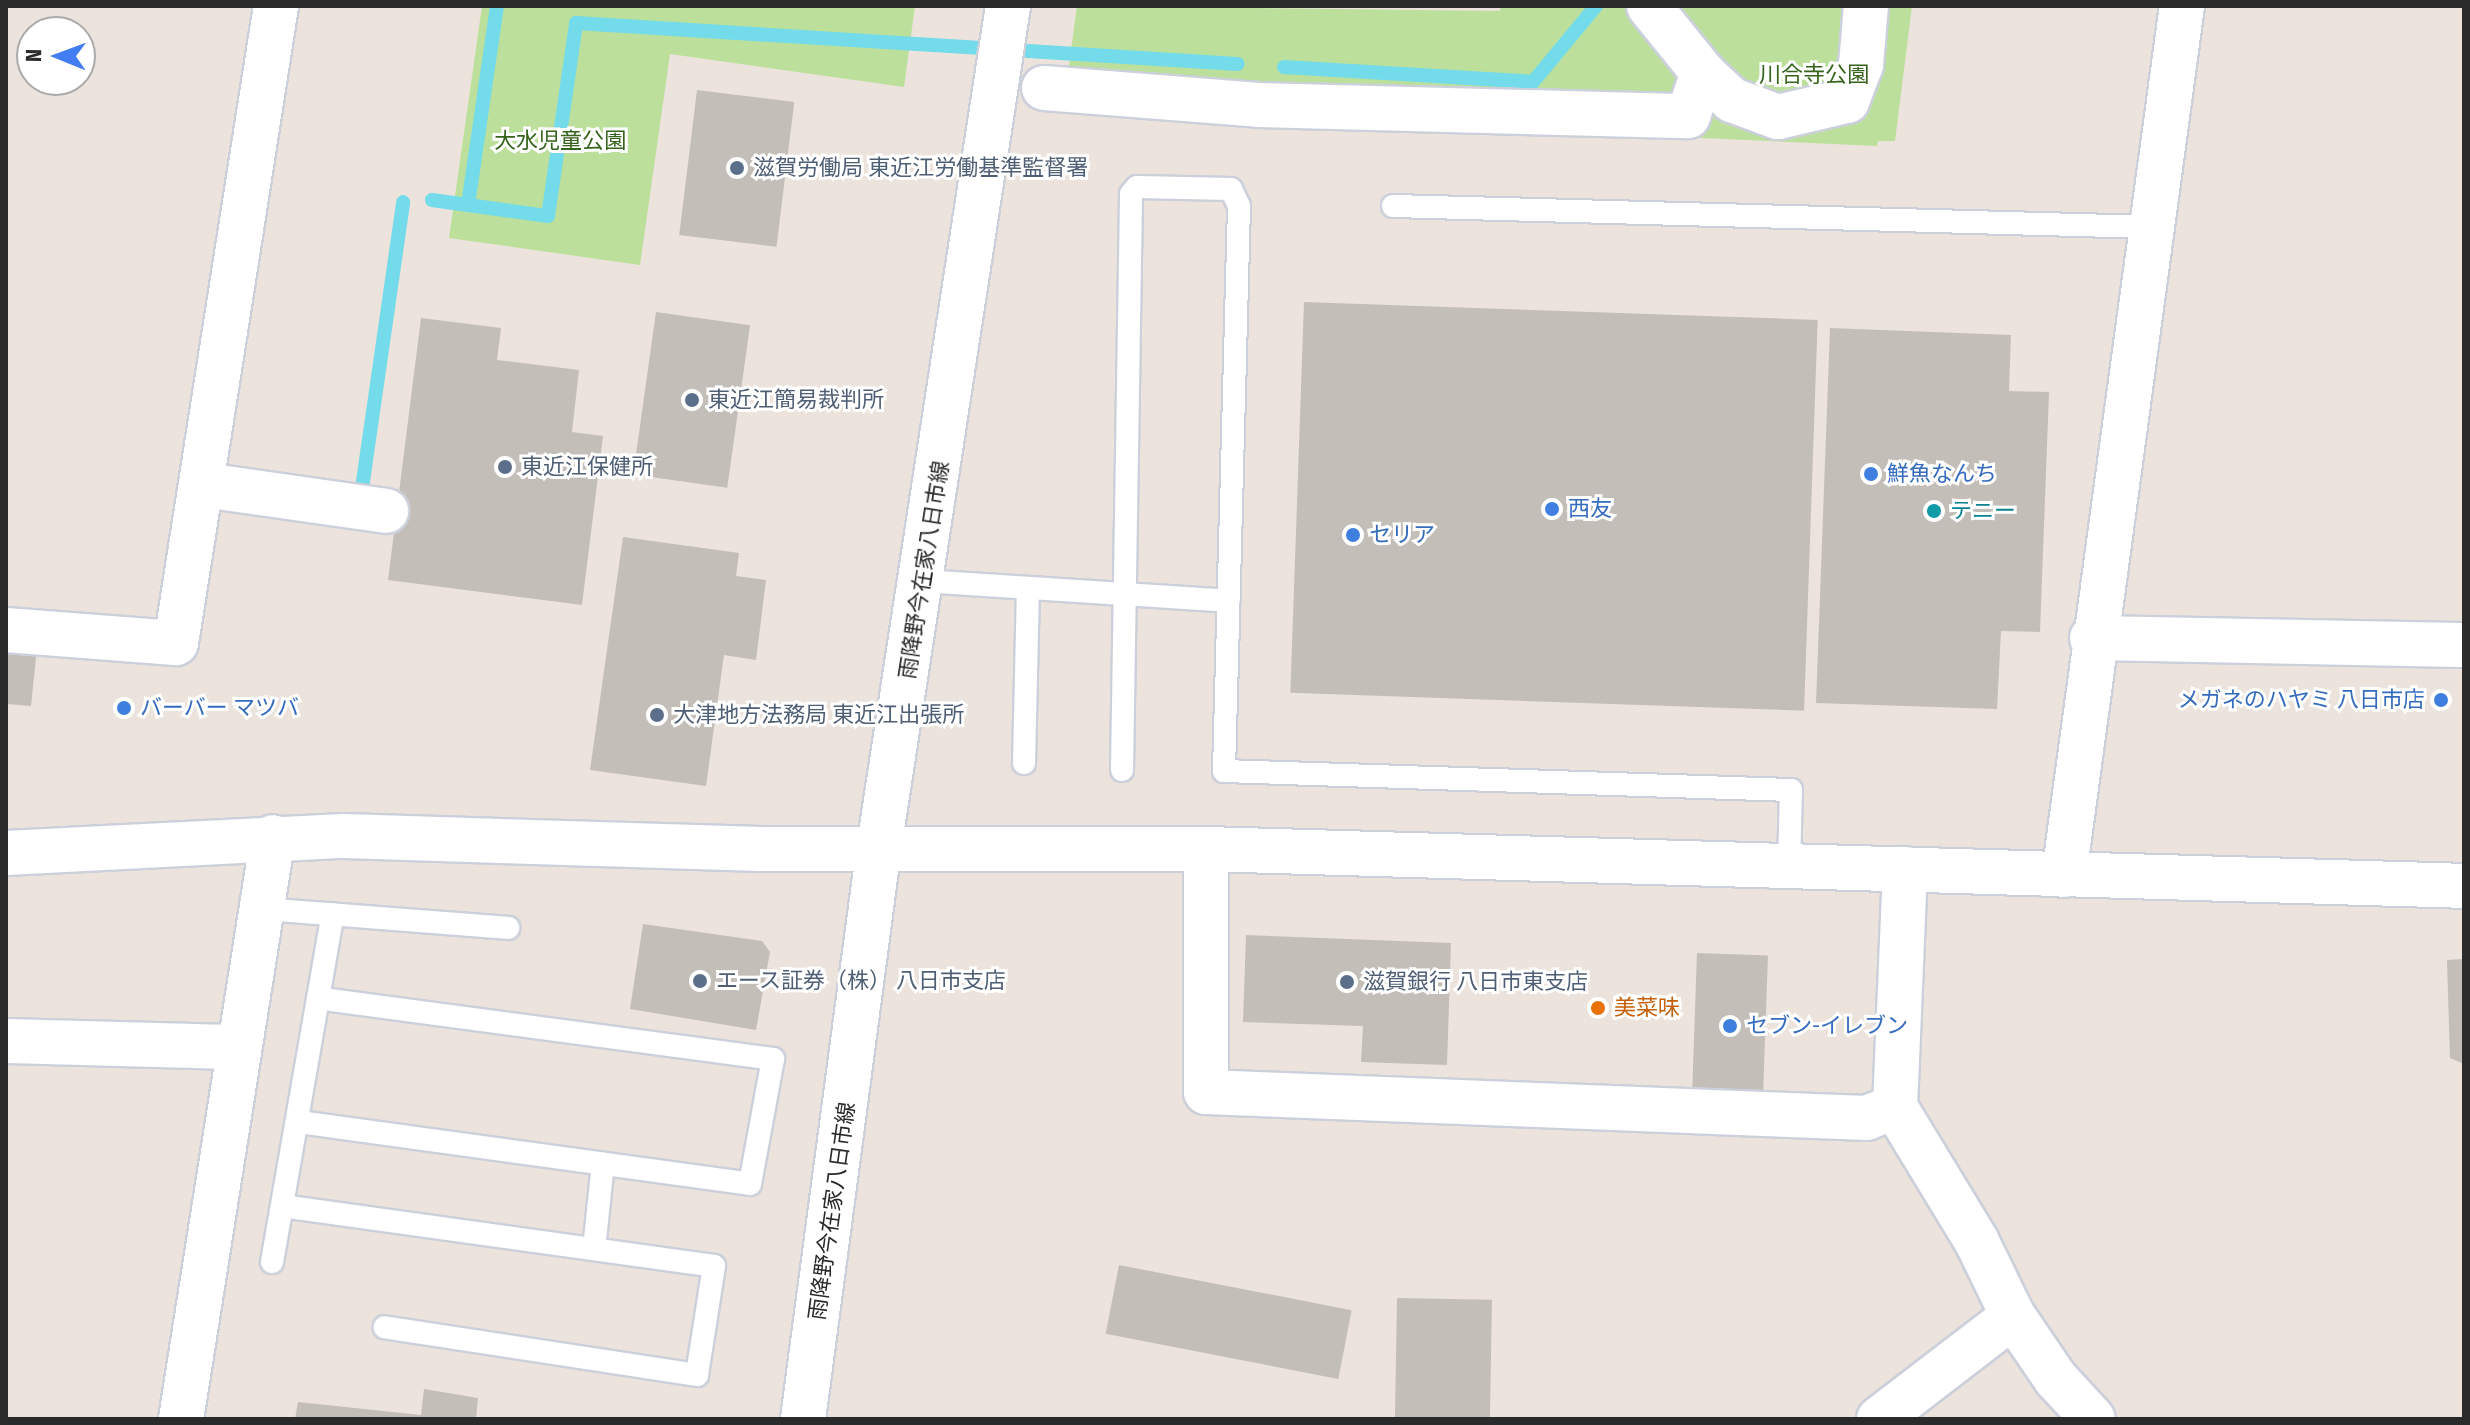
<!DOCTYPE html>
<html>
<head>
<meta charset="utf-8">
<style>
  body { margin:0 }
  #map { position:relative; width:2470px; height:1425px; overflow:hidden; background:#ebe3dc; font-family:"Fira Sans Condensed","Noto Sans JP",sans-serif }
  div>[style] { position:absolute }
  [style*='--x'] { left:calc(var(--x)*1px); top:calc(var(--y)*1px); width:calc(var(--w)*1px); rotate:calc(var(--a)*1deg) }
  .green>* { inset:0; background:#bce09b }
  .stream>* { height:14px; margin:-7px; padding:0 7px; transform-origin:7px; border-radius:7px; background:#73dbe9 }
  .building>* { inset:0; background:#c4beb8; transform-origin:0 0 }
  .roads { filter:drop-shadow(2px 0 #cbd0db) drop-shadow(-2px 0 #cbd0db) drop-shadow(0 2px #cbd0db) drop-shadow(0 -2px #cbd0db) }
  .lane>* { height:22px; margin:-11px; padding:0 11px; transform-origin:11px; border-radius:11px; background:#fff }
  .street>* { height:44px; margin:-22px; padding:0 22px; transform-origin:22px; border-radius:22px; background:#fff }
  .secondary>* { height:44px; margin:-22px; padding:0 22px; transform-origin:22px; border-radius:22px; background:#fff }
  .dots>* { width:22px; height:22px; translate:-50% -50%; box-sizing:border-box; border:4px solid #fff; border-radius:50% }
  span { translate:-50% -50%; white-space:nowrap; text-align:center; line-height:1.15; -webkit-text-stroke:6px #fff; paint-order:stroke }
  .park-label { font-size:22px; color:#36641d }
  .service-label { font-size:22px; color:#4e5e75 }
  .left { translate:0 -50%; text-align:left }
  .shop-label { font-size:22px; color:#366cbe }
  .right { translate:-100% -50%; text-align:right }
  .culture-label { font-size:22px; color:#0d838f }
  .street-label { font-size:22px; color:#2a2a2a }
  .food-label { font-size:22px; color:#c56008 }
  .frame { position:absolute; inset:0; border:8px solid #2a2a2a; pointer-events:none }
  .north { position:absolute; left:16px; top:16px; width:80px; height:80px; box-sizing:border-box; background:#fff; border:2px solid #aaa; border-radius:50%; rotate:271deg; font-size:22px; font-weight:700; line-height:32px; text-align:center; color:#2a2a2a }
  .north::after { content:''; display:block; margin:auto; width:28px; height:36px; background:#437df2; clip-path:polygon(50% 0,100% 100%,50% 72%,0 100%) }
</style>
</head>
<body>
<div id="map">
  <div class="green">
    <div style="clip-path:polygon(482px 6px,915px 6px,904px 87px,670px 54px,640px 265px,449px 238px)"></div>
    <div style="clip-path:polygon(1077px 6px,1500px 11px,1501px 6px,1912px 6px,1895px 141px,1878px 141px,1877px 146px,1063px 109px)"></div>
  </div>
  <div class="stream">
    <div style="--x:1284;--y:67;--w:249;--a:3.4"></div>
    <div style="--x:1533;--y:82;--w:99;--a:-50.3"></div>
    <div style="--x:432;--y:200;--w:117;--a:7.9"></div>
    <div style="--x:548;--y:216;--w:195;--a:-81.7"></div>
    <div style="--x:576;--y:23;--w:663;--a:3.54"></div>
    <div style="--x:468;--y:205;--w:201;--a:-81.7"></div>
    <div style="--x:360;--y:502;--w:303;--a:-81.8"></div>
  </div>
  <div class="building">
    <div style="left:697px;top:90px;width:98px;height:146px;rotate:7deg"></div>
    <div style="left:1304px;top:302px;width:514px;height:391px;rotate:2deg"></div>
    <div style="left:656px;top:312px;width:95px;height:164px;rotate:8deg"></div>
    <div style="clip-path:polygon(421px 318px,501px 328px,497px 360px,579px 370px,572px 432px,603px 436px,582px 605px,388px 580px)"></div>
    <div style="clip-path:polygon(1830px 328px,2011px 335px,2009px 391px,2049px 392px,2040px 632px,2001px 631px,1997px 709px,1816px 703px)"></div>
    <div style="clip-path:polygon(623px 537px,739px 553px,736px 576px,766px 580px,756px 660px,724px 655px,706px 786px,590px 770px)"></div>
    <div style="clip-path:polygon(6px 645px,37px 648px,31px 706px,6px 704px)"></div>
    <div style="clip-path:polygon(643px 924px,762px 941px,770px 952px,756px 1030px,630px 1009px)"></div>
    <div style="clip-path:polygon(1246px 935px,1451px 943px,1447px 1065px,1361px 1062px,1363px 1026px,1243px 1022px)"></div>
    <div style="left:1697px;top:953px;width:71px;height:144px;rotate:2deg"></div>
    <div style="clip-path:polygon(2464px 959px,2464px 1064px,2450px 1058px,2447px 960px)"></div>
    <div style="left:1119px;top:1265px;width:237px;height:70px;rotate:11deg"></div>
    <div style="left:1397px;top:1298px;width:95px;height:121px;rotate:1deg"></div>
    <div style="clip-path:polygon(424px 1389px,478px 1398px,476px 1419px,295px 1419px,298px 1402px,421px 1415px)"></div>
  </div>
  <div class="roads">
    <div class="lane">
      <div style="--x:1393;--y:206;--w:755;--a:1.59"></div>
      <div style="--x:922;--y:581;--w:307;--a:3.7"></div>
      <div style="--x:1024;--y:763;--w:175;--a:-88.7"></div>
      <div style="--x:1122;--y:770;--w:576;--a:-89.1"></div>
      <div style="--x:1131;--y:194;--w:9;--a:-49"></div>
      <div style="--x:1137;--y:187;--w:94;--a:1.2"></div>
      <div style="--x:1231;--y:189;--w:19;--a:65"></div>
      <div style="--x:1239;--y:206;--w:565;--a:91.52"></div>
      <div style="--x:1224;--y:771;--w:567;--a:1.92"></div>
      <div style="--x:1791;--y:790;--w:77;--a:91.5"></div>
      <div style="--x:263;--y:909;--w:246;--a:4.4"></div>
      <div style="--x:299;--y:1122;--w:455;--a:7.8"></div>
      <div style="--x:750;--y:1184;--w:127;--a:-79.6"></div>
      <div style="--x:773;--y:1059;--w:459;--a:-172.4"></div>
      <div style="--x:282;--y:1206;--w:436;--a:7.9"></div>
      <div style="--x:714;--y:1266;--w:110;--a:98.9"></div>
      <div style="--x:697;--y:1375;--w:316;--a:-171.3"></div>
      <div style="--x:594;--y:1249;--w:86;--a:-84"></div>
      <div style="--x:272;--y:1262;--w:353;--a:-80.1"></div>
    </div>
    <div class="street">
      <div style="--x:1649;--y:6;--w:86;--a:51.1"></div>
      <div style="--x:1044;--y:88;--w:215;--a:4.5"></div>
      <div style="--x:1258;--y:105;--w:430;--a:1.5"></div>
      <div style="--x:1688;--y:116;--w:46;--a:-70.8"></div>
      <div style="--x:1703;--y:73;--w:40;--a:43"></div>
      <div style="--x:1732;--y:100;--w:49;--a:20.3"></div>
      <div style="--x:1778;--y:117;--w:71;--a:-13.1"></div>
      <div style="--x:1847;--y:101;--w:39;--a:-69"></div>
      <div style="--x:1861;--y:65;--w:59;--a:-85.2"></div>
      <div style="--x:204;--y:485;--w:184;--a:8.1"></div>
      <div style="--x:6;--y:630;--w:170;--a:4.4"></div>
      <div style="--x:176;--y:643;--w:645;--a:-81.08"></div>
      <div style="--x:2092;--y:638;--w:372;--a:1.1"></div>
      <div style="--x:1206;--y:849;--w:243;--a:90"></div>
      <div style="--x:1206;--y:1092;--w:661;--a:2.26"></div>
      <div style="--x:1866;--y:1118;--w:31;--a:-21"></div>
      <div style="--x:1905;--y:869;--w:238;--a:92.4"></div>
      <div style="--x:1895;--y:1107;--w:158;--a:58.7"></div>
      <div style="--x:1977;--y:1242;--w:82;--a:64.1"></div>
      <div style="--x:2013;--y:1316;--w:76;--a:55.7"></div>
      <div style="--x:2056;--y:1379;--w:54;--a:47.2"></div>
      <div style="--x:6;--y:1041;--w:232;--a:1.5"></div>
      <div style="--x:181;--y:1419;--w:589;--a:-81.02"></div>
      <div style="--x:1879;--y:1419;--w:169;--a:-37.5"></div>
    </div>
    <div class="secondary">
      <div style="--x:6;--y:853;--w:338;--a:-2.9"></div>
      <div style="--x:344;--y:836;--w:417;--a:1.8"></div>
      <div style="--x:761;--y:849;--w:445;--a:0"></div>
      <div style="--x:1206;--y:849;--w:1259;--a:1.68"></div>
      <div style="--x:2064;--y:875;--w:877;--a:-82.27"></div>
      <div style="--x:803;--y:1419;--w:577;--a:-82.43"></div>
      <div style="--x:879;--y:847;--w:851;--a:-81.28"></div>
    </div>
  </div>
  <div class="dots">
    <div style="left:737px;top:168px;background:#5c6f8a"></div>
    <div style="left:692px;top:400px;background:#5c6f8a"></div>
    <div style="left:505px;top:467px;background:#5c6f8a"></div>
    <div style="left:1871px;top:474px;background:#3f7fe0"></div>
    <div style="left:1552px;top:509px;background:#3f7fe0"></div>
    <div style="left:1934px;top:511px;background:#0f9aa8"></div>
    <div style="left:1353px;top:535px;background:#3f7fe0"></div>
    <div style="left:2441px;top:700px;background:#3f7fe0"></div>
    <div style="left:124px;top:708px;background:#3f7fe0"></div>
    <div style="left:657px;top:715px;background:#5c6f8a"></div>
    <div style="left:700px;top:981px;background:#5c6f8a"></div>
    <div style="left:1347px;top:982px;background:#5c6f8a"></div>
    <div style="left:1598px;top:1008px;background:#e8710a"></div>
    <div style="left:1730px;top:1026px;background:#3f7fe0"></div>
  </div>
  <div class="park-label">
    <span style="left:1814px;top:75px">川合寺公園</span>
    <span style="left:560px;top:141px">大水児童公園</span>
  </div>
  <div class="service-label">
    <span class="left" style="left:753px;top:168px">滋賀労働局 東近江労働基準監督署</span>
    <span class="left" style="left:708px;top:400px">東近江簡易裁判所</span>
    <span class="left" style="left:521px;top:467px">東近江保健所</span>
    <span class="left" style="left:673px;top:715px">大津地方法務局 東近江出張所</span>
    <span class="left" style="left:716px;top:981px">エース証券（株） 八日市支店</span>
    <span class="left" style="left:1363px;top:982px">滋賀銀行 八日市東支店</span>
  </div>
  <div class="shop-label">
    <span class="left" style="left:1887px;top:474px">鮮魚なんち</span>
    <span class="left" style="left:1568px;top:509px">西友</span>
    <span class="left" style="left:1369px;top:535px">セリア</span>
    <span class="right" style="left:2425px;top:700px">メガネのハヤミ 八日市店</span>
    <span class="left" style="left:140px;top:708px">バーバー マツバ</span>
    <span class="left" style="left:1746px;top:1026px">セブン-イレブン</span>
  </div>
  <div class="culture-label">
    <span class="left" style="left:1950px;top:511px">テニー</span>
  </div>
  <div class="street-label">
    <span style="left:924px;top:570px;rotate:-81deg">雨降野今在家八日市線</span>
    <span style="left:832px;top:1211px;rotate:-82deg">雨降野今在家八日市線</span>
  </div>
  <div class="food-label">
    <span class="left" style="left:1614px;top:1008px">美菜味</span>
  </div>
  <div class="frame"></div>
  <div class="north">N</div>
</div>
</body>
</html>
